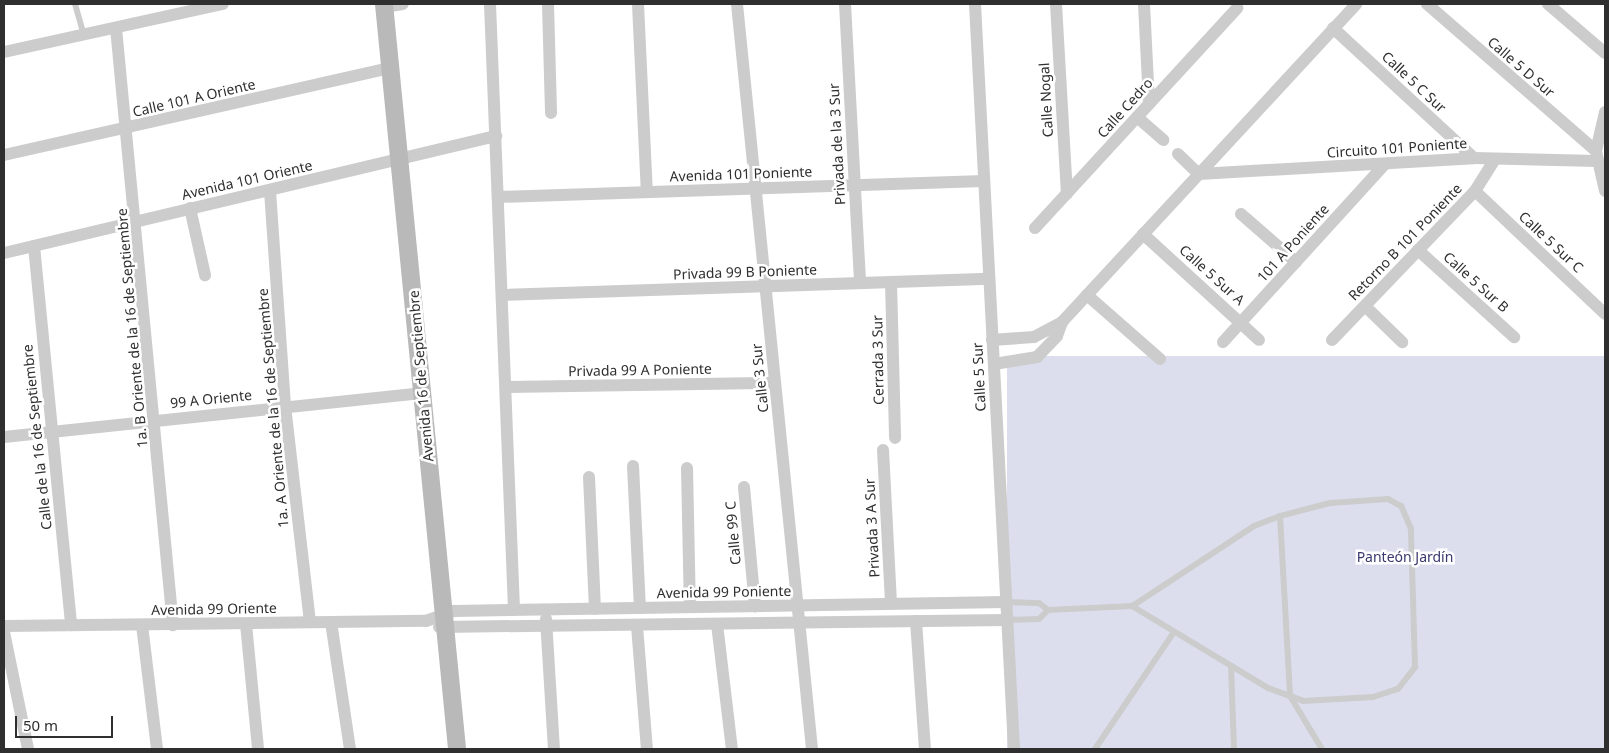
<!DOCTYPE html>
<html>
<head>
<meta charset="utf-8">
<style>
  body { margin:0 }
  #map { position:relative; width:1609px; height:753px; overflow:hidden; background:#fff; font-family:"Noto Sans",sans-serif }
  div>[style] { position:absolute }
  [style*='--x'] { left:calc(var(--x)*1px); top:calc(var(--y)*1px); width:calc(var(--w)*1px); rotate:calc(var(--a)*1deg) }
  .green>* { inset:0; background:#dcdeee; transform-origin:0 0 }
  .service>* { height:6px; margin:-3px; padding:0 3px; transform-origin:3px; border-radius:3px; background:#ccc }
  .minor>* { height:12px; margin:-6px; padding:0 6px; transform-origin:6px; border-radius:6px; background:#ccc }
  .secondary>* { height:18px; margin:-9px; padding:0 9px; transform-origin:9px; border-radius:9px; background:#b9b9b9 }
  span { translate:-50% -50%; white-space:nowrap; text-align:center; line-height:1.15; -webkit-text-stroke:5px #fff; paint-order:stroke }
  .street-label { font-size:14px; color:#2f2f2f }
  .park-label { font-size:14px; color:#39396f }
  .frame { position:absolute; inset:0; border:5px solid #2f2f2f; pointer-events:none }
  .scale { position:absolute; left:15px; top:716px; width:98px; height:22px; box-sizing:border-box; border:2px solid #2f2f2f; border-top:0; padding-left:6px; font-size:15px; line-height:18px; white-space:nowrap; color:#2f2f2f; -webkit-text-stroke:4px #fff; paint-order:stroke }
</style>
</head>
<body>
<div id="map">
  <div class="green">
    <div style="left:1605px;top:356px;width:393px;height:598px;rotate:90deg"></div>
  </div>
  <div class="service">
    <div style="--x:75;--y:4;--w:32;--a:74"></div>
    <div style="--x:1280;--y:516;--w:180;--a:86.8"></div>
    <div style="--x:1290;--y:696;--w:62;--a:58.9"></div>
    <div style="--x:1006;--y:602;--w:33;--a:2"></div>
    <div style="--x:1039;--y:603;--w:11;--a:38"></div>
    <div style="--x:1007;--y:620;--w:32;--a:-2"></div>
    <div style="--x:1039;--y:619;--w:13;--a:-45"></div>
    <div style="--x:1048;--y:610;--w:84;--a:-2.7"></div>
    <div style="--x:1132;--y:606;--w:159;--a:31.1"></div>
    <div style="--x:1268;--y:688;--w:37;--a:20"></div>
    <div style="--x:1303;--y:701;--w:70;--a:-3.3"></div>
    <div style="--x:1373;--y:697;--w:26;--a:-18"></div>
    <div style="--x:1398;--y:689;--w:28;--a:-52"></div>
    <div style="--x:1415;--y:667;--w:138;--a:-91.7"></div>
    <div style="--x:1411;--y:529;--w:25;--a:-113"></div>
    <div style="--x:1401;--y:506;--w:15;--a:-152"></div>
    <div style="--x:1388;--y:499;--w:58;--a:176.1"></div>
    <div style="--x:1330;--y:503;--w:52;--a:165.4"></div>
    <div style="--x:1280;--y:516;--w:28;--a:159"></div>
    <div style="--x:1254;--y:526;--w:146;--a:146.7"></div>
    <div style="--x:1231;--y:666;--w:83;--a:87.9"></div>
    <div style="--x:1095;--y:749;--w:141;--a:-56"></div>
  </div>
  <div class="minor">
    <div style="--x:490;--y:4;--w:606;--a:87.73"></div>
    <div style="--x:548;--y:4;--w:109;--a:88.4"></div>
    <div style="--x:638;--y:4;--w:188;--a:87.3"></div>
    <div style="--x:737;--y:4;--w:749;--a:84.25"></div>
    <div style="--x:845;--y:4;--w:279;--a:86.9"></div>
    <div style="--x:975;--y:4;--w:746;--a:87"></div>
    <div style="--x:1056;--y:4;--w:190;--a:86.7"></div>
    <div style="--x:1144;--y:4;--w:100;--a:87.1"></div>
    <div style="--x:1427;--y:4;--w:224;--a:41"></div>
    <div style="--x:1548;--y:4;--w:75;--a:40.7"></div>
    <div style="--x:384;--y:7;--w:19;--a:-9"></div>
    <div style="--x:116;--y:28;--w:600;--a:84.55"></div>
    <div style="--x:1333;--y:28;--w:192;--a:42.7"></div>
    <div style="--x:4;--y:52;--w:224;--a:-12.4"></div>
    <div style="--x:1605;--y:112;--w:40;--a:103"></div>
    <div style="--x:1596;--y:151;--w:41;--a:77.3"></div>
    <div style="--x:1137;--y:117;--w:35;--a:41"></div>
    <div style="--x:1178;--y:154;--w:29;--a:44"></div>
    <div style="--x:1199;--y:174;--w:275;--a:-3.3"></div>
    <div style="--x:1474;--y:158;--w:123;--a:1.4"></div>
    <div style="--x:4;--y:155;--w:396;--a:-12.7"></div>
    <div style="--x:270;--y:191;--w:216;--a:86"></div>
    <div style="--x:285;--y:406;--w:217;--a:83.4"></div>
    <div style="--x:1475;--y:191;--w:179;--a:43.4"></div>
    <div style="--x:498;--y:197;--w:486;--a:-1.9"></div>
    <div style="--x:190;--y:208;--w:69;--a:77.4"></div>
    <div style="--x:1241;--y:214;--w:73;--a:41.1"></div>
    <div style="--x:1035;--y:228;--w:299;--a:-47.4"></div>
    <div style="--x:1143;--y:234;--w:157;--a:42.4"></div>
    <div style="--x:34;--y:246;--w:381;--a:84.4"></div>
    <div style="--x:1418;--y:250;--w:130;--a:42.2"></div>
    <div style="--x:4;--y:253;--w:506;--a:-13.38"></div>
    <div style="--x:891;--y:282;--w:156;--a:88.5"></div>
    <div style="--x:502;--y:295;--w:487;--a:-1.9"></div>
    <div style="--x:1087;--y:295;--w:97;--a:41.2"></div>
    <div style="--x:1365;--y:306;--w:52;--a:44.2"></div>
    <div style="--x:992;--y:340;--w:42;--a:-4.1"></div>
    <div style="--x:1034;--y:337;--w:32;--a:-28"></div>
    <div style="--x:1062;--y:322;--w:433;--a:-47.2"></div>
    <div style="--x:1332;--y:340;--w:207;--a:-46.2"></div>
    <div style="--x:1475;--y:191;--w:36;--a:-58"></div>
    <div style="--x:1223;--y:342;--w:239;--a:-47.7"></div>
    <div style="--x:994;--y:364;--w:44;--a:-9.2"></div>
    <div style="--x:1037;--y:357;--w:29;--a:-46"></div>
    <div style="--x:1057;--y:336;--w:15;--a:-70"></div>
    <div style="--x:506;--y:387;--w:269;--a:-0.9"></div>
    <div style="--x:4;--y:437;--w:420;--a:-6"></div>
    <div style="--x:883;--y:450;--w:154;--a:87"></div>
    <div style="--x:633;--y:466;--w:142;--a:87.2"></div>
    <div style="--x:687;--y:468;--w:139;--a:88.8"></div>
    <div style="--x:589;--y:477;--w:132;--a:87.4"></div>
    <div style="--x:744;--y:487;--w:120;--a:84.7"></div>
    <div style="--x:546;--y:619;--w:130;--a:86.5"></div>
    <div style="--x:916;--y:621;--w:128;--a:86"></div>
    <div style="--x:331;--y:622;--w:128;--a:81.5"></div>
    <div style="--x:246;--y:624;--w:126;--a:84.5"></div>
    <div style="--x:717;--y:624;--w:126;--a:83.2"></div>
    <div style="--x:142;--y:625;--w:125;--a:83.1"></div>
    <div style="--x:4;--y:626;--w:422;--a:-0.7"></div>
    <div style="--x:426;--y:621;--w:30;--a:-20"></div>
    <div style="--x:454;--y:611;--w:552;--a:-0.93"></div>
    <div style="--x:637;--y:626;--w:123;--a:85.4"></div>
    <div style="--x:439;--y:627;--w:568;--a:-0.71"></div>
    <div style="--x:4;--y:632;--w:119;--a:78.4"></div>
  </div>
  <div class="secondary">
    <div style="--x:384;--y:4;--w:749;--a:84.4"></div>
  </div>
  <div class="street-label">
    <span style="left:1521px;top:67px;rotate:41deg">Calle 5 D Sur</span>
    <span style="left:1414px;top:82px;rotate:43deg">Calle 5 C Sur</span>
    <span style="left:194px;top:98px;rotate:-13deg">Calle 101 A Oriente</span>
    <span style="left:1046px;top:100px;rotate:-93deg">Calle Nogal</span>
    <span style="left:1125px;top:108px;rotate:-48deg">Calle Cedro</span>
    <span style="left:837px;top:144px;rotate:-93deg">Privada de la 3 Sur</span>
    <span style="left:1397px;top:148px;rotate:-4deg">Circuito 101 Poniente</span>
    <span style="left:741px;top:174px;rotate:-2deg">Avenida 101 Poniente</span>
    <span style="left:247px;top:180px;rotate:-13deg">Avenida 101 Oriente</span>
    <span style="left:1405px;top:242px;rotate:-46deg">Retorno B 101 Poniente</span>
    <span style="left:1551px;top:242px;rotate:43deg">Calle 5 Sur C</span>
    <span style="left:1293px;top:243px;rotate:-48deg">101 A Poniente</span>
    <span style="left:745px;top:272px;rotate:-2deg">Privada 99 B Poniente</span>
    <span style="left:1212px;top:275px;rotate:42deg">Calle 5 Sur A</span>
    <span style="left:1476px;top:282px;rotate:42deg">Calle 5 Sur B</span>
    <span style="left:132px;top:328px;rotate:-95deg">1a. B Oriente de la 16 de Septiembre</span>
    <span style="left:878px;top:360px;rotate:-91deg">Cerrada 3 Sur</span>
    <span style="left:640px;top:370px;rotate:-1deg">Privada 99 A Poniente</span>
    <span style="left:421px;top:376px;rotate:-95deg">Avenida 16 de Septiembre</span>
    <span style="left:979px;top:377px;rotate:-93deg">Calle 5 Sur</span>
    <span style="left:760px;top:378px;rotate:-96deg">Calle 3 Sur</span>
    <span style="left:211px;top:399px;rotate:-6deg">99 A Oriente</span>
    <span style="left:273px;top:408px;rotate:-95deg">1a. A Oriente de la 16 de Septiembre</span>
    <span style="left:37px;top:437px;rotate:-96deg">Calle de la 16 de Septiembre</span>
    <span style="left:872px;top:528px;rotate:-93deg">Privada 3 A Sur</span>
    <span style="left:733px;top:533px;rotate:-95deg">Calle 99 C</span>
    <span style="left:724px;top:592px;rotate:-1deg">Avenida 99 Poniente</span>
    <span style="left:214px;top:609px;rotate:-1deg">Avenida 99 Oriente</span>
  </div>
  <div class="park-label">
    <span style="left:1405px;top:557px">Panteón Jardín</span>
  </div>
  <div class="frame"></div>
  <div class="scale">50 m</div>
</div>
</body>
</html>
